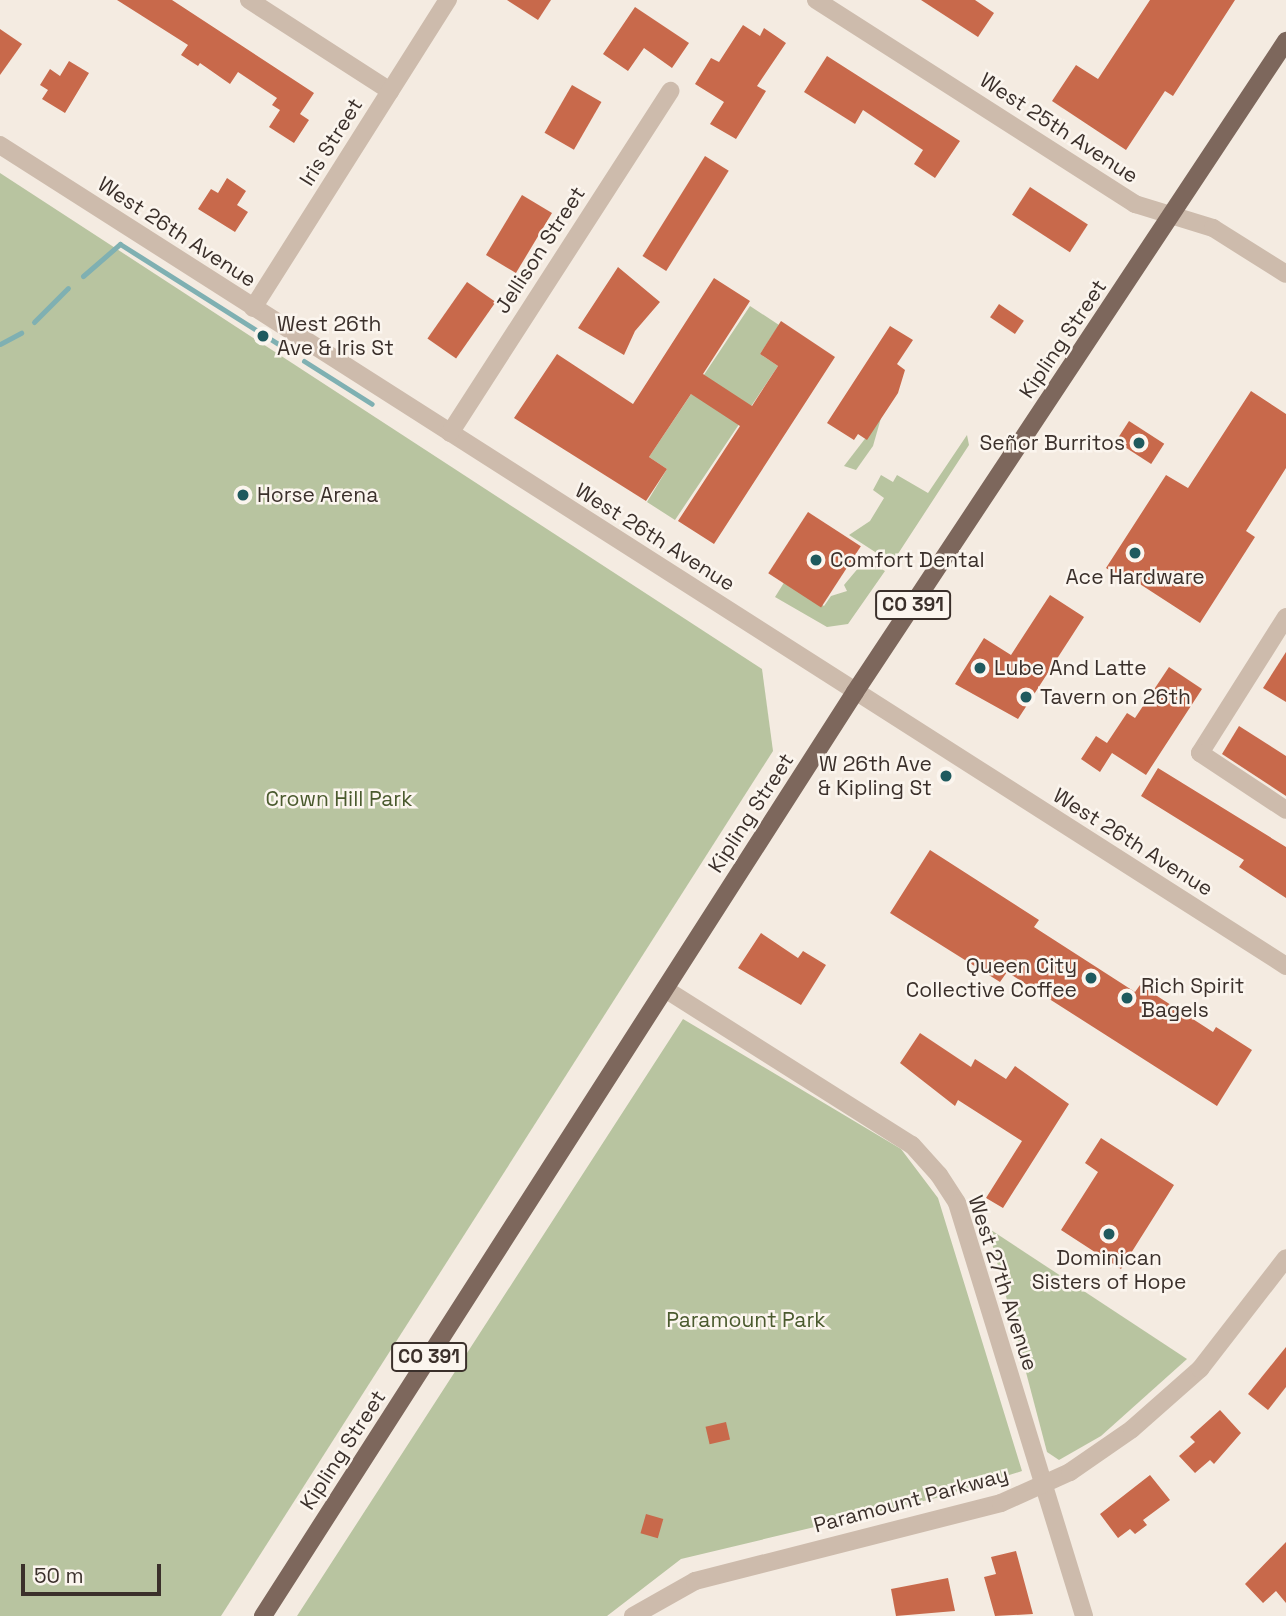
<!DOCTYPE html>
<html>
<head>
<meta charset="utf-8">
<style>
  body { margin:0 }
  #map { position:relative; width:1286px; height:1616px; overflow:hidden; background:#f4ebe1; font-family:"Space Grotesk",sans-serif }
  div>[style] { position:absolute }
  [style*='--x'] { left:calc(var(--x)*1px); top:calc(var(--y)*1px); width:calc(var(--w)*1px); rotate:calc(var(--a)*1deg) }
  .green>* { inset:0; background:#b8c4a0 }
  .stream>* { height:5px; margin:-2.5px; padding:0 2.5px; transform-origin:2.5px; border-radius:2.5px; background:#7fb0b2 }
  .building>* { inset:0; background:#c8694b; transform-origin:0 0 }
  .minor>* { height:18px; margin:-9px; padding:0 9px; transform-origin:9px; border-radius:9px; background:#cdbbac }
  .major>* { height:18px; margin:-9px; padding:0 9px; transform-origin:9px; border-radius:9px; background:#7d675c }
  .dots>* { width:19px; height:19px; translate:-50% -50%; box-sizing:border-box; border:4px solid #fbf5ee; border-radius:50% }
  span { translate:-50% -50%; white-space:nowrap; text-align:center; line-height:1.15; -webkit-text-stroke:5px #fbf5ee; paint-order:stroke }
  .shield-label span { padding:2px 5px; background:#fbf5ee; border:2px solid; border-radius:5px; -webkit-text-stroke-width:0 }
  .shield-label { font-size:19px; color:#3b302b; font-weight:700 }
  .street-label { font-size:21px; color:#3b302b }
  .poi-label { font-size:21px; color:#3b302b }
  .left { translate:0 -50%; text-align:left }
  .right { translate:-100% -50%; text-align:right }
  .park-label { font-size:21px; color:#4a5a2e }
  .scale { position:absolute; left:21px; top:1564px; width:140px; height:32px; box-sizing:border-box; border:4px solid #3b302b; border-top:0; padding-left:9px; font-size:21px; line-height:24px; white-space:nowrap; color:#3b302b; -webkit-text-stroke:5px #fbf5ee; paint-order:stroke }
</style>
</head>
<body>
<div id="map">
  <div class="green">
    <div style="clip-path:polygon(0 173px,762px 669px,773px 751px,221px 1616px,0 1616px)"></div>
    <div style="clip-path:polygon(750px 306px,779px 325px,760px 354px,778px 366px,675px 520px,647px 502px,667px 469px,649px 457px)"></div>
    <div style="clip-path:polygon(881px 418px,873px 446px,856px 470px,844px 466px)"></div>
    <div style="clip-path:polygon(967px 435px,969px 445px,892px 563px,849px 535px,870px 521px,884px 498px,873px 490px,881px 475px,893px 482px,897px 475px,928px 493px)"></div>
    <div style="clip-path:polygon(865px 560px,885px 571px,848px 624px,827px 627px,775px 597px,785px 581px,824px 606px,831px 596px,847px 591px,844px 585px)"></div>
    <div style="clip-path:polygon(683px 1019px,901px 1149px,938px 1198px,1022px 1471px,936px 1498px,681px 1559px,607px 1616px,297px 1616px)"></div>
    <div style="clip-path:polygon(988px 1228px,1187px 1359px,1101px 1436px,1059px 1460px,1047px 1452px)"></div>
  </div>
  <div class="stream">
    <div style="--x:83;--y:276;--w:49;--a:-40.9"></div>
    <div style="--x:120;--y:244;--w:196;--a:32.3"></div>
    <div style="--x:34;--y:322;--w:48;--a:-45"></div>
    <div style="--x:0;--y:344;--w:24;--a:-28"></div>
    <div style="--x:304;--y:361;--w:80;--a:32.3"></div>
  </div>
  <div class="building">
    <div style="clip-path:polygon(117px 0,172px 0,314px 93px,300px 114px,309px 120px,294px 143px,269px 127px,280px 110px,272px 105px,277px 98px,238px 72px,230px 84px,200px 63px,198px 66px,181px 55px,188px 45px)"></div>
    <div style="clip-path:polygon(507px 0,551px 0,538px 20px)"></div>
    <div style="clip-path:polygon(921px 0,975px 0,994px 13px,978px 37px)"></div>
    <div style="clip-path:polygon(1150px 0,1235px 0,1173px 96px,1165px 91px,1126px 150px,1052px 101px,1076px 65px,1098px 79px)"></div>
    <div style="clip-path:polygon(635px 7px,689px 43px,672px 68px,644px 48px,628px 71px,603px 54px)"></div>
    <div style="clip-path:polygon(743px 25px,760px 36px,764px 28px,786px 43px,757px 86px,766px 91px,736px 139px,710px 124px,724px 102px,695px 84px,711px 58px,719px 62px)"></div>
    <div style="clip-path:polygon(0 29px,22px 44px,0 75px)"></div>
    <div style="clip-path:polygon(827px 56px,960px 141px,935px 178px,914px 164px,923px 150px,863px 110px,855px 124px,804px 92px)"></div>
    <div style="clip-path:polygon(69px 61px,89px 73px,65px 113px,42px 99px,48px 90px,40px 85px,50px 69px,60px 76px)"></div>
    <div style="left:572px;top:85px;width:34px;height:55px;rotate:30deg"></div>
    <div style="left:705px;top:156px;width:28px;height:118px;rotate:32deg"></div>
    <div style="clip-path:polygon(227px 178px,246px 191px,237px 205px,248px 212px,235px 232px,198px 209px,211px 189px,218px 193px)"></div>
    <div style="left:1030px;top:187px;width:69px;height:33px;rotate:33deg"></div>
    <div style="left:522px;top:195px;width:35px;height:70px;rotate:31deg"></div>
    <div style="clip-path:polygon(618px 267px,660px 302px,635px 331px,624px 355px,578px 328px)"></div>
    <div style="clip-path:polygon(714px 278px,750px 301px,703px 374px,752px 406px,778px 366px,760px 354px,781px 321px,835px 357px,714px 544px,678px 521px,740px 426px,691px 394px,649px 457px,667px 469px,646px 501px,514px 418px,557px 354px,633px 404px)"></div>
    <div style="left:467px;top:282px;width:35px;height:69px;rotate:35deg"></div>
    <div style="left:999px;top:304px;width:30px;height:16px;rotate:34deg"></div>
    <div style="clip-path:polygon(890px 326px,913px 340px,897px 364px,905px 370px,898px 393px,867px 440px,858px 434px,854px 440px,827px 423px)"></div>
    <div style="clip-path:polygon(1251px 391px,1286px 414px,1286px 468px,1246px 531px,1255px 537px,1200px 623px,1129px 577px,1126px 581px,1106px 568px,1166px 475px,1188px 488px)"></div>
    <div style="left:1129px;top:421px;width:42px;height:24px;rotate:33deg"></div>
    <div style="left:808px;top:512px;width:63px;height:73px;rotate:33deg"></div>
    <div style="clip-path:polygon(1050px 595px,1084px 617px,1018px 719px,955px 684px,984px 638px,1011px 655px)"></div>
    <div style="clip-path:polygon(1286px 652px,1286px 702px,1263px 688px)"></div>
    <div style="clip-path:polygon(1169px 667px,1202px 689px,1146px 775px,1112px 753px,1100px 772px,1081px 759px,1096px 736px,1107px 743px,1127px 713px,1135px 718px)"></div>
    <div style="clip-path:polygon(1239px 726px,1286px 756px,1286px 796px,1222px 754px)"></div>
    <div style="clip-path:polygon(1158px 768px,1286px 847px,1286px 898px,1239px 867px,1244px 860px,1141px 796px)"></div>
    <div style="clip-path:polygon(930px 850px,1039px 920px,1034px 927px,1135px 992px,1140px 985px,1213px 1032px,1216px 1027px,1252px 1050px,1217px 1106px,1007px 972px,1000px 982px,890px 913px)"></div>
    <div style="clip-path:polygon(761px 933px,798px 958px,803px 951px,826px 965px,801px 1005px,738px 968px)"></div>
    <div style="clip-path:polygon(920px 1033px,971px 1067px,975px 1059px,1006px 1079px,1015px 1066px,1069px 1104px,1003px 1208px,986px 1198px,1022px 1141px,958px 1100px,955px 1106px,900px 1063px)"></div>
    <div style="clip-path:polygon(1101px 1138px,1174px 1185px,1121px 1269px,1061px 1230px,1098px 1172px,1085px 1163px)"></div>
    <div style="clip-path:polygon(1286px 1347px,1286px 1387px,1268px 1410px,1248px 1394px)"></div>
    <div style="clip-path:polygon(1220px 1410px,1241px 1433px,1214px 1464px,1210px 1460px,1195px 1473px,1179px 1456px,1195px 1442px,1190px 1437px)"></div>
    <div style="left:726px;top:1422px;width:18px;height:21px;rotate:77deg"></div>
    <div style="clip-path:polygon(1150px 1475px,1170px 1500px,1143px 1520px,1147px 1525px,1135px 1534px,1130px 1529px,1118px 1538px,1100px 1514px)"></div>
    <div style="left:646px;top:1514px;width:18px;height:20px;rotate:16deg"></div>
    <div style="clip-path:polygon(1286px 1542px,1286px 1603px,1276px 1591px,1263px 1603px,1245px 1584px)"></div>
    <div style="clip-path:polygon(1016px 1551px,1033px 1614px,995px 1616px,984px 1577px,996px 1574px,991px 1557px)"></div>
    <div style="clip-path:polygon(948px 1578px,955px 1611px,896px 1616px,891px 1589px)"></div>
  </div>
  <div class="minor">
    <div style="--x:249;--y:0;--w:168;--a:32.8"></div>
    <div style="--x:816;--y:0;--w:379;--a:32.6"></div>
    <div style="--x:1135;--y:204;--w:82;--a:17.1"></div>
    <div style="--x:1213;--y:228;--w:86;--a:32.2"></div>
    <div style="--x:0;--y:145;--w:1526;--a:32.55"></div>
    <div style="--x:253;--y:308;--w:365;--a:-57.7"></div>
    <div style="--x:450;--y:433;--w:407;--a:-57.2"></div>
    <div style="--x:1286;--y:617;--w:161;--a:122.3"></div>
    <div style="--x:1200;--y:753;--w:103;--a:33.5"></div>
    <div style="--x:665;--y:989;--w:292;--a:32.3"></div>
    <div style="--x:912;--y:1145;--w:40;--a:48"></div>
    <div style="--x:939;--y:1175;--w:33;--a:57"></div>
    <div style="--x:957;--y:1203;--w:432;--a:72.9"></div>
    <div style="--x:633;--y:1616;--w:71;--a:-29.4"></div>
    <div style="--x:695;--y:1581;--w:316;--a:-14.3"></div>
    <div style="--x:1001;--y:1503;--w:76;--a:-24.2"></div>
    <div style="--x:1070;--y:1472;--w:75;--a:-34.7"></div>
    <div style="--x:1132;--y:1429;--w:91;--a:-41.4"></div>
    <div style="--x:1200;--y:1369;--w:140;--a:-52.2"></div>
  </div>
  <div class="major">
    <div style="--x:263;--y:1616;--w:1097;--a:-57.35"></div>
    <div style="--x:855;--y:692;--w:781;--a:-56.49"></div>
  </div>
  <div class="dots">
    <div style="left:263px;top:336px;background:#1f5a5e"></div>
    <div style="left:1139px;top:443px;background:#1f5a5e"></div>
    <div style="left:243px;top:495px;background:#1f5a5e"></div>
    <div style="left:1135px;top:553px;background:#1f5a5e"></div>
    <div style="left:816px;top:560px;background:#1f5a5e"></div>
    <div style="left:980px;top:668px;background:#1f5a5e"></div>
    <div style="left:1026px;top:697px;background:#1f5a5e"></div>
    <div style="left:946px;top:776px;background:#1f5a5e"></div>
    <div style="left:1091px;top:978px;background:#1f5a5e"></div>
    <div style="left:1127px;top:998px;background:#1f5a5e"></div>
    <div style="left:1109px;top:1234px;background:#1f5a5e"></div>
  </div>
  <div class="shield-label">
    <span style="left:913px;top:605px">CO 391</span>
    <span style="left:429px;top:1357px">CO 391</span>
  </div>
  <div class="street-label">
    <span style="left:1059px;top:128px;rotate:33deg">West 25th Avenue</span>
    <span style="left:331px;top:142px;rotate:-58deg">Iris Street</span>
    <span style="left:177px;top:232px;rotate:33deg">West 26th Avenue</span>
    <span style="left:540px;top:250px;rotate:-57deg">Jellison Street</span>
    <span style="left:1063px;top:339px;rotate:-56deg">Kipling Street</span>
    <span style="left:655px;top:537px;rotate:32deg">West 26th Avenue</span>
    <span style="left:751px;top:813px;rotate:-57deg">Kipling Street</span>
    <span style="left:1133px;top:842px;rotate:32deg">West 26th Avenue</span>
    <span style="left:1003px;top:1283px;rotate:72deg">West 27th Avenue</span>
    <span style="left:343px;top:1450px;rotate:-57deg">Kipling Street</span>
    <span style="left:911px;top:1500px;rotate:-15deg">Paramount Parkway</span>
  </div>
  <div class="poi-label">
    <span class="left" style="left:277px;top:336px">West 26th<br>Ave &amp; Iris St</span>
    <span class="right" style="left:1125px;top:443px">Señor Burritos</span>
    <span class="left" style="left:257px;top:495px">Horse Arena</span>
    <span class="left" style="left:830px;top:560px">Comfort Dental</span>
    <span style="left:1135px;top:577px">Ace Hardware</span>
    <span class="left" style="left:994px;top:668px">Lube And Latte</span>
    <span class="left" style="left:1040px;top:697px">Tavern on 26th</span>
    <span class="right" style="left:932px;top:776px">W 26th Ave<br>&amp; Kipling St</span>
    <span class="right" style="left:1077px;top:978px">Queen City<br>Collective Coffee</span>
    <span class="left" style="left:1141px;top:998px">Rich Spirit<br>Bagels</span>
    <span style="left:1109px;top:1270px">Dominican<br>Sisters of Hope</span>
  </div>
  <div class="park-label">
    <span style="left:339px;top:799px">Crown Hill Park</span>
    <span style="left:746px;top:1320px">Paramount Park</span>
  </div>
  <div class="scale">50 m</div>
</div>
</body>
</html>
